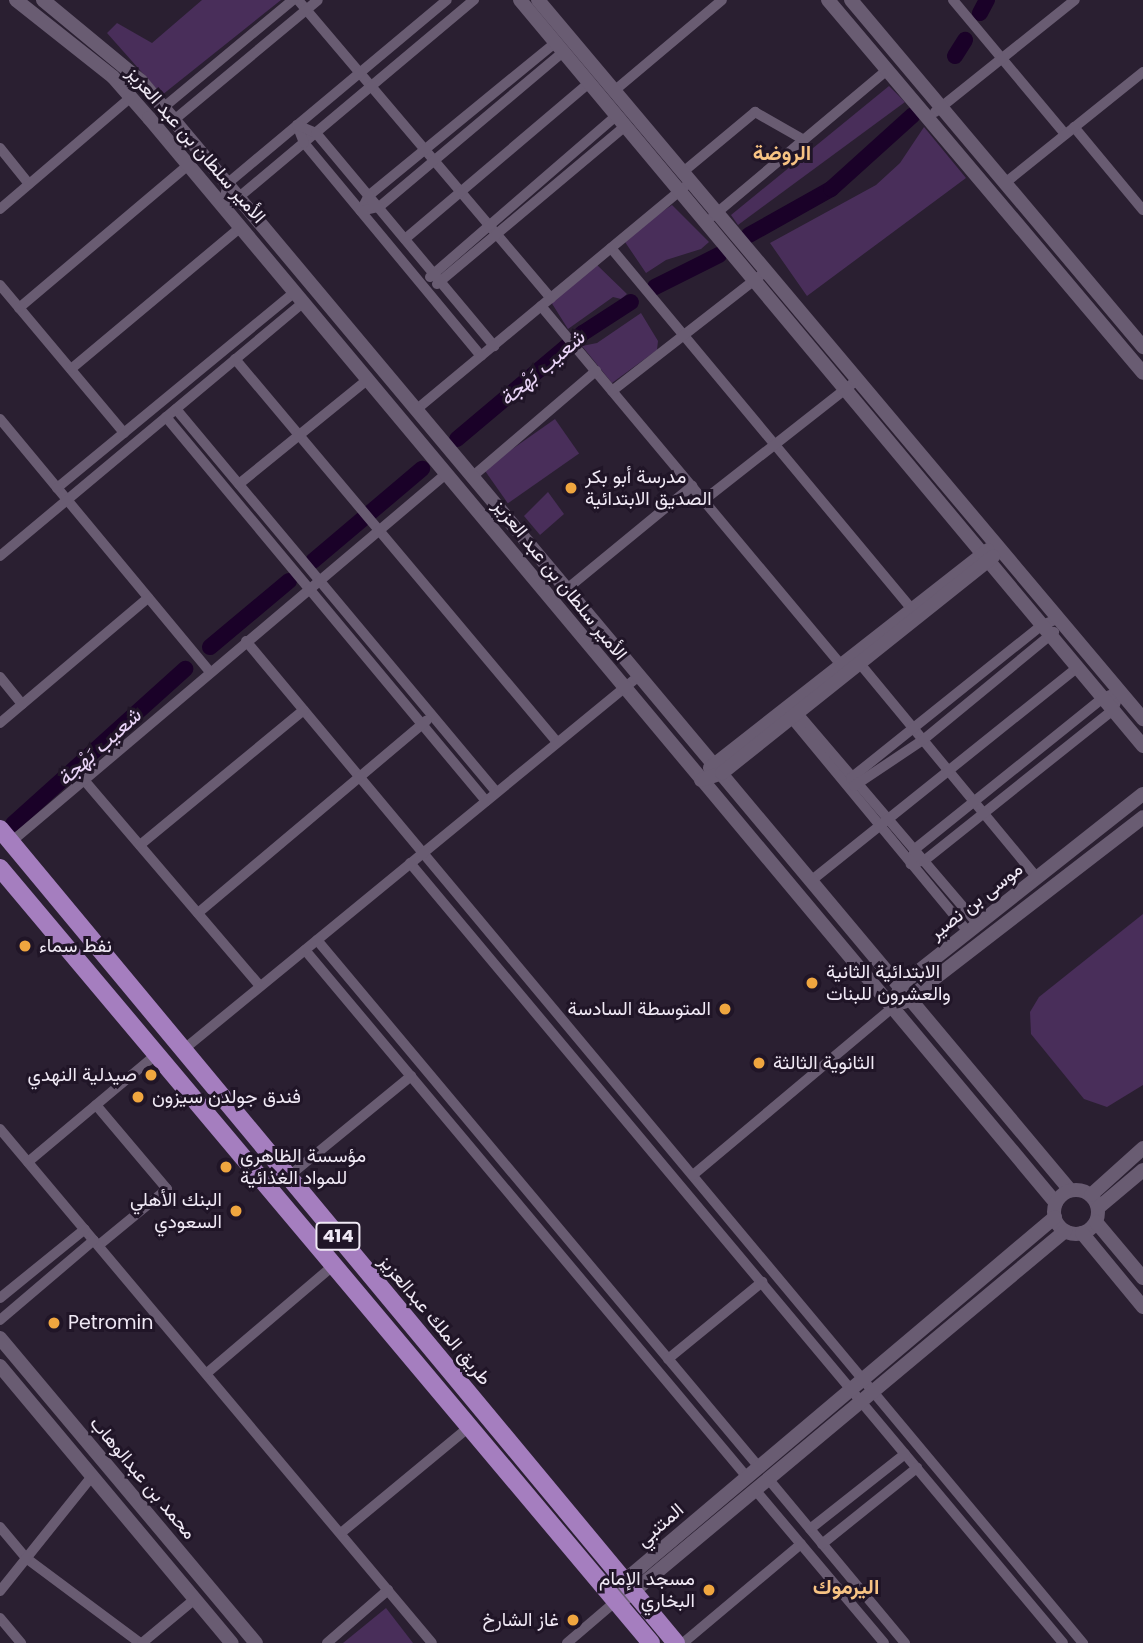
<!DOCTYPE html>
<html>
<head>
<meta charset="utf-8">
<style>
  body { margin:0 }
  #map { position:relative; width:1143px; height:1643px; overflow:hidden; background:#2a1f31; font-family:Poppins,Vazirmatn,sans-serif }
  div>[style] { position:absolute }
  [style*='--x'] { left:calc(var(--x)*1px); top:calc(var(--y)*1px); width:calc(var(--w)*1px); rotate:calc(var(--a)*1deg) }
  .green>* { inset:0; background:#492e5a; transform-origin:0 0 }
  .river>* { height:16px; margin:-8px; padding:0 8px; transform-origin:8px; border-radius:8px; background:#1a0128 }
  .minor>* { height:10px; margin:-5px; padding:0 5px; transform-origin:5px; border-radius:5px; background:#695c72 }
  .tertiary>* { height:14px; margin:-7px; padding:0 7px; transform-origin:7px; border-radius:7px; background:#695c72 }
  .tertiary>.ring { margin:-7px; padding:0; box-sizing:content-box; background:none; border:14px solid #695c72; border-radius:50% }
  .trunk>* { height:18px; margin:-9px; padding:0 9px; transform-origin:9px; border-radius:9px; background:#a57ebf }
  .dots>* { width:19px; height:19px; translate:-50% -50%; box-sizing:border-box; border:4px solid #201527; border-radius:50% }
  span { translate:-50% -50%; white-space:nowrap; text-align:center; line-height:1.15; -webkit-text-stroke:6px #201527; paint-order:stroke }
  .shield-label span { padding:2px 5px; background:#201527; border:2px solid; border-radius:5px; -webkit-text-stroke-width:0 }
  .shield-label { font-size:18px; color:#f0e9f5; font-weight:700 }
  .street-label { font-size:19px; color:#f0e9f5 }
  .poi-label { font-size:19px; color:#f0e9f5 }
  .left { translate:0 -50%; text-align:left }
  .right { translate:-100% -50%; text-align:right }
  .neighbourhood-label { font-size:21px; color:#f7c383; font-weight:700 }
  .water-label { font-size:21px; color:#ead5f8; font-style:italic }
</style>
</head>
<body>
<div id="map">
  <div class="green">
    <div style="clip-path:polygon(202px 0,281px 0,162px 95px,107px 33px,117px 23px,152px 43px)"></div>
    <div style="clip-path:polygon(889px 86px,905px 102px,738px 225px,731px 215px)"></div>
    <div style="clip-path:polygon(924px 127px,966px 178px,807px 296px,770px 243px,876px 185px,900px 163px)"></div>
    <div style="clip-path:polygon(672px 205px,709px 242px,701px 249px,666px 260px,646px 273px,625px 242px,637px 228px)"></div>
    <div style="clip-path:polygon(596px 264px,627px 294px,621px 299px,613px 297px,568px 329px,551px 302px)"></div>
    <div style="clip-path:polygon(641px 313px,658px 341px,657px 350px,612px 383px,582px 346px,597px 343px)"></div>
    <div style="left:555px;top:419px;width:42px;height:87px;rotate:55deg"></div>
    <div style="clip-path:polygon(548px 492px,564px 514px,540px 535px,524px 516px)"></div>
    <div style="clip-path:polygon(1143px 914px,1143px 1085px,1107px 1107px,1084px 1099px,1031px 1034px,1030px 1012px,1039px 997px)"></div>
    <div style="clip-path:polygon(386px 1608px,413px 1643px,343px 1643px)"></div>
  </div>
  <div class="river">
    <div style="--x:980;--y:13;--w:15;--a:-62"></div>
    <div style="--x:955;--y:56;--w:19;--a:-58"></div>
    <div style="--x:749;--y:235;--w:94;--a:-29.3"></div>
    <div style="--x:831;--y:189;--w:110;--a:-42.1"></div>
    <div style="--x:655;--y:287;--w:72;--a:-26.6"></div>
    <div style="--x:457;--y:439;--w:165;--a:-40.1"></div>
    <div style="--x:583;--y:333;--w:57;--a:-32.9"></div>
    <div style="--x:313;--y:561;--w:143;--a:-40.2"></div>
    <div style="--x:210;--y:647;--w:103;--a:-39.9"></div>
    <div style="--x:13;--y:824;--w:232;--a:-42"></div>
  </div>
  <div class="minor">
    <div style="--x:298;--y:0;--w:391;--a:49.7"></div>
    <div style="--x:953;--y:0;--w:175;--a:50.1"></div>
    <div style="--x:555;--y:43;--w:240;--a:140.7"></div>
    <div style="--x:369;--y:195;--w:18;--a:117"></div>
    <div style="--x:361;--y:211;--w:18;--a:-13"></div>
    <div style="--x:379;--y:207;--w:241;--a:-40.1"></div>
    <div style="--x:614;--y:91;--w:141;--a:-40.1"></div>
    <div style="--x:164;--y:107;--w:168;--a:-39.7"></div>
    <div style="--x:935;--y:112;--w:179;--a:-38.7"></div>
    <div style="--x:174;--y:120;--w:187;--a:-39.8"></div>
    <div style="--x:1074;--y:127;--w:108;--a:50.3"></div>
    <div style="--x:0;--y:148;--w:46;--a:51.1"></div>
    <div style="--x:683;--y:172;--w:94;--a:-39.8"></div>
    <div style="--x:755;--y:112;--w:56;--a:29.7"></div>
    <div style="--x:1005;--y:183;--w:177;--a:-38.8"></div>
    <div style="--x:223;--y:205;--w:18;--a:-27"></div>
    <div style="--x:239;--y:197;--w:307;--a:-40"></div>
    <div style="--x:223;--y:205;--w:23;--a:-77"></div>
    <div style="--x:228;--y:183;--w:285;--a:-39.9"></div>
    <div style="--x:0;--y:209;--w:172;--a:-40.5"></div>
    <div style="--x:713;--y:216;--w:227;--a:-40"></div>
    <div style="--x:405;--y:239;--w:241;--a:-40.3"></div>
    <div style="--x:611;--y:248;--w:476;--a:50.2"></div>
    <div style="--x:430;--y:277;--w:246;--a:-40.9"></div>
    <div style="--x:437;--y:284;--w:246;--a:-40"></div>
    <div style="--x:0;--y:285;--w:193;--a:50"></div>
    <div style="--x:541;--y:306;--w:466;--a:50.1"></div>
    <div style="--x:19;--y:308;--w:221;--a:-40.2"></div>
    <div style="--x:481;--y:356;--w:277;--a:-129.7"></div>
    <div style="--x:304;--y:143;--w:19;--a:-111"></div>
    <div style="--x:297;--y:125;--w:21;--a:23"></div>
    <div style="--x:316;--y:133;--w:278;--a:50.1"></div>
    <div style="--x:235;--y:359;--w:500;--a:49.95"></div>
    <div style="--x:71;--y:369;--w:222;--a:-39.9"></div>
    <div style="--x:612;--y:391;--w:195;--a:-37.9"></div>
    <div style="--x:176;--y:409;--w:499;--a:50.1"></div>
    <div style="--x:417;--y:409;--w:347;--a:-39.7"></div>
    <div style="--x:166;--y:417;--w:500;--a:50.2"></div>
    <div style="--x:0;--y:419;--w:329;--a:50.3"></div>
    <div style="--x:473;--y:476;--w:162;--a:-40.5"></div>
    <div style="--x:239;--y:484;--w:166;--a:-39.1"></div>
    <div style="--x:57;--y:488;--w:308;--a:-39.5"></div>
    <div style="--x:704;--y:500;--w:194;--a:-38.1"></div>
    <div style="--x:0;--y:556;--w:396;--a:-39.9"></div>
    <div style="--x:568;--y:588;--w:161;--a:-39.4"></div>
    <div style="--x:246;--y:641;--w:1306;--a:50.13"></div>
    <div style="--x:861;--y:665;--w:276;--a:50.4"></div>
    <div style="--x:0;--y:677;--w:35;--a:51"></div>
    <div style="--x:1120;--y:691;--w:20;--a:110"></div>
    <div style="--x:1113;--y:710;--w:241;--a:141.4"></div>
    <div style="--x:925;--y:860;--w:15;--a:164"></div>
    <div style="--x:911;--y:864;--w:16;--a:-75"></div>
    <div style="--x:915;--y:849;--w:241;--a:-38.8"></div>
    <div style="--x:1103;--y:698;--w:18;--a:-22"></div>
    <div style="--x:795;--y:710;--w:282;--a:49.5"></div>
    <div style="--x:787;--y:713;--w:284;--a:50.4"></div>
    <div style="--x:0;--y:723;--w:194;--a:-40.2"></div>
    <div style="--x:851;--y:778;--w:245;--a:-38.7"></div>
    <div style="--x:1042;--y:625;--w:17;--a:-21"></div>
    <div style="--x:84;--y:780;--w:271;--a:49.5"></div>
    <div style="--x:854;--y:786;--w:83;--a:-33.7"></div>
    <div style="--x:923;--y:740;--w:170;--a:-39.5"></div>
    <div style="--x:11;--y:842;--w:571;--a:-40.24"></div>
    <div style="--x:140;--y:845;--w:212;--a:-39.5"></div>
    <div style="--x:410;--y:863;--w:1017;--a:50.06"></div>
    <div style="--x:812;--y:880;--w:339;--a:-38.7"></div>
    <div style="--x:198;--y:913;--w:299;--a:-40.1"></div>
    <div style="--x:317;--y:940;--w:686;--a:50.02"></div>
    <div style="--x:305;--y:950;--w:686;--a:50.02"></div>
    <div style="--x:183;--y:1050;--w:591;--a:-39.37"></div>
    <div style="--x:96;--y:1105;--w:110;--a:49.8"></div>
    <div style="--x:167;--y:1189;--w:88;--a:140.5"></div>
    <div style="--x:0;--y:1129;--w:671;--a:49.95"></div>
    <div style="--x:28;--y:1162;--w:170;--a:-40"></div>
    <div style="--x:693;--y:1175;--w:261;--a:-40"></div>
    <div style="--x:289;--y:1176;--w:158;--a:-39.3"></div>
    <div style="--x:0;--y:1298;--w:109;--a:-39.1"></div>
    <div style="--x:0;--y:1320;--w:123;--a:-40.4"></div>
    <div style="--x:668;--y:1359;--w:122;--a:-39.3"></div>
    <div style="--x:207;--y:1373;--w:167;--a:-40.4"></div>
    <div style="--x:770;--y:1481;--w:211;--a:50.2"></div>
    <div style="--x:757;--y:1492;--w:197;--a:49.9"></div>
    <div style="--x:0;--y:1527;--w:40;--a:50"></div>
    <div style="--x:26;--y:1558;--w:142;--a:36.7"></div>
    <div style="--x:810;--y:1529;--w:121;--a:-38.3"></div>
    <div style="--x:341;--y:1533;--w:166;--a:-39.6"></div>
    <div style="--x:822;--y:1544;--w:122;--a:-38.7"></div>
    <div style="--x:0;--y:1591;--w:147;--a:-51.3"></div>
    <div style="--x:0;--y:1618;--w:33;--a:50"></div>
    <div style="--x:142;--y:1643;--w:69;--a:-39.7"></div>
    <div style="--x:327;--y:1643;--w:81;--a:-41"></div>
    <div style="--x:567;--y:1643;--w:65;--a:-40.6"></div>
    <div style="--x:683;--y:1643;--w:154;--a:-40"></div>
  </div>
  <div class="tertiary">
    <div style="--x:16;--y:0;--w:124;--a:38.4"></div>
    <div style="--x:113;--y:77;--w:55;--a:48.7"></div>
    <div style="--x:149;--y:118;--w:1414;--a:50.11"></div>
    <div style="--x:43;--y:0;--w:127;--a:39.6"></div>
    <div style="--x:141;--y:81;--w:1447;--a:50.05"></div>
    <div style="--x:520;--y:0;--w:972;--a:50.13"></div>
    <div style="--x:538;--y:0;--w:940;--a:49.92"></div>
    <div style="--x:828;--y:0;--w:488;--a:49.8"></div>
    <div style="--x:851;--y:0;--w:454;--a:49.9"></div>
    <div style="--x:710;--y:768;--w:353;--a:-38.1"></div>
    <div style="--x:701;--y:780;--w:22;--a:-18"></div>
    <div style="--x:722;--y:773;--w:347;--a:-38.6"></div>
    <div style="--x:898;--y:993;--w:9;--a:-69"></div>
    <div style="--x:901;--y:985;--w:308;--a:-38.3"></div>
    <div style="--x:904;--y:1002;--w:302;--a:-37.7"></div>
    <div class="ring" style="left:1054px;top:1190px;width:30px;height:30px"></div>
    <div style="--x:1091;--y:1195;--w:70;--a:-42.1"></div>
    <div style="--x:1098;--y:1208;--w:59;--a:-40.2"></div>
    <div style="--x:1096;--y:1222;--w:73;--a:50"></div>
    <div style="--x:1082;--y:1233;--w:96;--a:50.5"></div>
    <div style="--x:0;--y:1338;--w:398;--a:50"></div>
    <div style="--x:0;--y:1366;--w:361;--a:50.1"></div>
    <div style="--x:627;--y:1597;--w:571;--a:-39.88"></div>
    <div style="--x:616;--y:1601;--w:22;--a:-68"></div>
    <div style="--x:624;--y:1581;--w:564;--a:-40.18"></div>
  </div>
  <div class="trunk">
    <div style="--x:0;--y:829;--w:1058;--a:50.29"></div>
    <div style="--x:0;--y:868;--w:1012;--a:49.97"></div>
  </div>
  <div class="dots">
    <div style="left:571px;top:488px;background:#f0a63f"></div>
    <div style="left:25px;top:946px;background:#f0a63f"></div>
    <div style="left:812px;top:983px;background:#f0a63f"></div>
    <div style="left:725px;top:1009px;background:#f0a63f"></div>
    <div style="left:759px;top:1063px;background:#f0a63f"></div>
    <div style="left:151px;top:1075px;background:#f0a63f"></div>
    <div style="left:138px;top:1097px;background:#f0a63f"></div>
    <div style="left:226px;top:1167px;background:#f0a63f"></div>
    <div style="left:236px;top:1211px;background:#f0a63f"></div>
    <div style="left:54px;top:1323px;background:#f0a63f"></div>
    <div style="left:709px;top:1590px;background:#f0a63f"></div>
    <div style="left:573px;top:1620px;background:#f0a63f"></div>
  </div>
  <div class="shield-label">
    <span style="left:338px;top:1236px">414</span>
  </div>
  <div class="street-label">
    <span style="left:196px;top:145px;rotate:49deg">الأمير سلطان بن عبد العزيز</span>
    <span style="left:560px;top:580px;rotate:51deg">الأمير سلطان بن عبد العزيز</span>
    <span style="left:976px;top:901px;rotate:-38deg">موسى بن نصير</span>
    <span style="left:435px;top:1320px;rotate:50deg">طريق الملك عبدالعزيز</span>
    <span style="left:143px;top:1478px;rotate:50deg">محمد بن عبدالوهاب</span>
    <span style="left:660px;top:1525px;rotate:-41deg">المتنبي</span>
  </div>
  <div class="poi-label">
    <span class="left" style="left:585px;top:488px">مدرسة أبو بكر<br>الصديق الابتدائية</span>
    <span class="left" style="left:39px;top:946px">نفط سماء</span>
    <span class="left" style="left:826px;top:983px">الابتدائية الثانية<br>والعشرون للبنات</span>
    <span class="right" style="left:711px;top:1009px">المتوسطة السادسة</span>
    <span class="left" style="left:773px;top:1063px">الثانوية الثالثة</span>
    <span class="right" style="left:137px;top:1075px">صيدلية النهدي</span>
    <span class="left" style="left:152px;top:1097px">فندق جولدن سيزون</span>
    <span class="left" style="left:240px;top:1167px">مؤسسة الظاهري<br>للمواد الغذائية</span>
    <span class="right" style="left:222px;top:1211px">البنك الأهلي<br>السعودي</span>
    <span class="left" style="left:68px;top:1323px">Petromin</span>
    <span class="right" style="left:695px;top:1590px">مسجد الإمام<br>البخاري</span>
    <span class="right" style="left:559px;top:1620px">غاز الشارخ</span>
  </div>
  <div class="neighbourhood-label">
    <span style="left:782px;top:153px">الروضة</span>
    <span style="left:846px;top:1587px">اليرموك</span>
  </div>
  <div class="water-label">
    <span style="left:542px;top:368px;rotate:-40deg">شعيب بَهْجة</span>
    <span style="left:99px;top:747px;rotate:-42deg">شعيب بَهْجة</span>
  </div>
</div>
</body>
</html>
